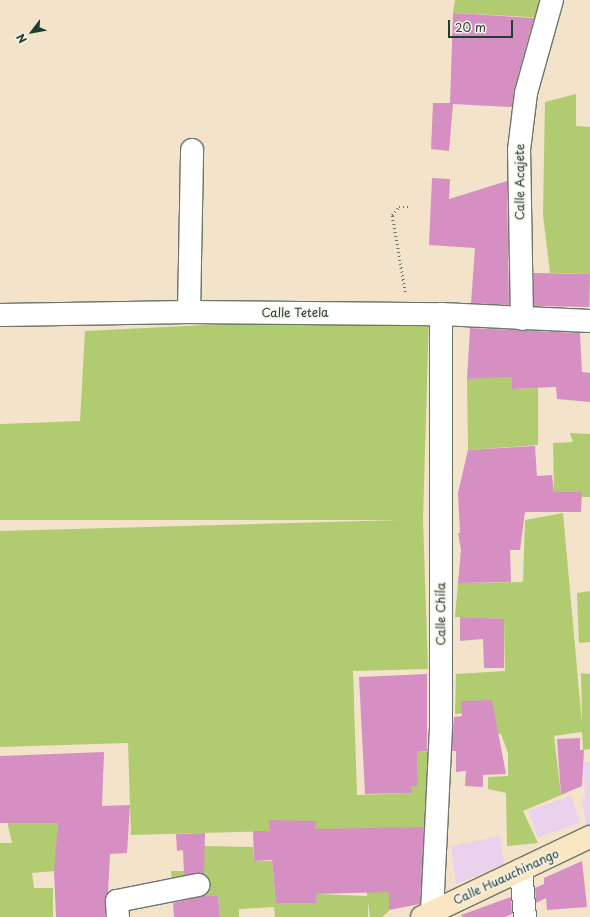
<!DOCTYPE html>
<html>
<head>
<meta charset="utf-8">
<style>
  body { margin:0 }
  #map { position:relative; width:590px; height:917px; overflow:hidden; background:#f4e3cb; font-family:"Playpen Sans",sans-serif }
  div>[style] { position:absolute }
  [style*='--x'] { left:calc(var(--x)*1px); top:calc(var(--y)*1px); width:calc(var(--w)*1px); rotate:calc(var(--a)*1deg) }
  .built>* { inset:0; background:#ead1ed; transform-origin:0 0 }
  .green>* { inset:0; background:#b1cb71 }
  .building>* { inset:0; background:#d68fc3; transform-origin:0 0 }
  .path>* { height:2.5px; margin-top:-1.25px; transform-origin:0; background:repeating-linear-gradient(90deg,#6a7769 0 1px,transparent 0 4px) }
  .roads { filter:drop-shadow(1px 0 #6a7769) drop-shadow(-1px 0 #6a7769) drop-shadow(0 1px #6a7769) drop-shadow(0 -1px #6a7769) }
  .minor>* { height:22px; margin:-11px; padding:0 11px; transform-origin:11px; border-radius:11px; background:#fff }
  .secondary>* { height:22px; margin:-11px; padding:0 11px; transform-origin:11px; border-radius:11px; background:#fbe6c4 }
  span { translate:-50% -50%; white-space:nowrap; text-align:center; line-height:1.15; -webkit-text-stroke:3px #f7f3e8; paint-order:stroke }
  .street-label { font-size:12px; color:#1f3d34 }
  .north { position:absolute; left:12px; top:12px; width:40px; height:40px; -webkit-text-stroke:3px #f7f3e8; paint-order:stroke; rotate:238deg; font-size:11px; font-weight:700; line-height:16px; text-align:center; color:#1f3d34 }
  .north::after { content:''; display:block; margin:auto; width:14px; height:18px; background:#1f3d34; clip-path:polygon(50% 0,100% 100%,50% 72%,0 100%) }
  .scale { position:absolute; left:448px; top:20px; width:65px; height:18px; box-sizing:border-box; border:2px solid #1f3d34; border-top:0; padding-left:5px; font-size:12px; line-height:14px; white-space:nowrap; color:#1f3d34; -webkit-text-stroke:3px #f7f3e8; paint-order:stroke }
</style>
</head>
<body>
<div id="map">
  <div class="built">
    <div style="clip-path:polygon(583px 762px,590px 762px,590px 830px,587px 832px,582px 798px,585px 798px)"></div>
    <div style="left:571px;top:796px;width:28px;height:45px;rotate:71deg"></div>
    <div style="clip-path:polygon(500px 836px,504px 864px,456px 884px,451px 846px)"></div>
  </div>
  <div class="green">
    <div style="clip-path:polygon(455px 0,551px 0,547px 18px,453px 13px)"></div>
    <div style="clip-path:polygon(576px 94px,576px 126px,590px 127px,590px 274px,550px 273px,543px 215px,545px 102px)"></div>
    <div style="clip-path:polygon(429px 314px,423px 520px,428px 669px,353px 671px,357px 795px,411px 793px,411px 786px,418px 786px,417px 752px,431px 751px,427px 827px,131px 835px,128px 743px,0 747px,0 531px,400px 520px,0 520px,0 424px,80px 421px,85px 331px)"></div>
    <div style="clip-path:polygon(512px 376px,512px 389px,538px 388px,538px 445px,468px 450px,467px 379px)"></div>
    <div style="clip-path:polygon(570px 433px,590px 434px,590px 497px,581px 497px,581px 492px,554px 492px,553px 443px,573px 442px)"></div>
    <div style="clip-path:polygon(563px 513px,582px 724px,581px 673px,590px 674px,590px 749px,583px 750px,582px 732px,554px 736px,561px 795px,523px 811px,538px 843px,507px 846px,506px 793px,488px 789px,488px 777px,508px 776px,508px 753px,501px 734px,475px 735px,471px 713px,455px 714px,456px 674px,505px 671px,504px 619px,455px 617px,458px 583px,523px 582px,525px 520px)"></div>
    <div style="clip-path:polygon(590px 591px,590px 642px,579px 643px,577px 593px)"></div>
    <div style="clip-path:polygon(7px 821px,58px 823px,55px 871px,32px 873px,34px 888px,53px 888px,53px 917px,0 917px,0 843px,12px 843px)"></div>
    <div style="clip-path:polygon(204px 846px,253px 847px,254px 861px,272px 861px,276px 903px,317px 903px,316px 894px,367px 896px,367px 865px,389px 873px,389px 911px,382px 917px,370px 917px,368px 902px,368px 917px,275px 917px,274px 907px,239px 909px,239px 917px,220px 917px,218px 896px,173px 899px,171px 871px,204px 871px)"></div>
  </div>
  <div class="building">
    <div style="clip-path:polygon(453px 13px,534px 18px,514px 90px,512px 107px,453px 104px,449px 151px,431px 149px,433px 103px,450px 103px)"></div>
    <div style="clip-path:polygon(432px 178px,450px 179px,449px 199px,507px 181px,509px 305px,471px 303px,475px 248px,429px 245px)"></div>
    <div style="left:534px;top:273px;width:56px;height:33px;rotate:1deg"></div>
    <div style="clip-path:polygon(470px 328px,580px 333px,582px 372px,590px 373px,590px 402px,557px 399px,556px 387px,512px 389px,512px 377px,467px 379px)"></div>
    <div style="clip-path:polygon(535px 446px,537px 476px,552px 475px,554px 492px,582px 492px,581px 512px,525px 512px,520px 550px,510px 550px,511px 582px,458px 583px,461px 550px,458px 533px,460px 533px,458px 493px,468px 450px)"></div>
    <div style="clip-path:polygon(460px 617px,504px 619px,504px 668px,484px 668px,483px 639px,460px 641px)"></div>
    <div style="clip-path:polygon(427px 674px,427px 751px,417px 752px,418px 786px,411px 786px,412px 793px,365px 794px,359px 677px)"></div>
    <div style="clip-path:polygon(492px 700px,506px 774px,483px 775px,483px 787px,465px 786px,466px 771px,456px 772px,456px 751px,452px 751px,454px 717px,462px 716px,461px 701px)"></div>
    <div style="clip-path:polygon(580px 738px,580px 750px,584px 750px,582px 786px,561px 795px,557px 739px)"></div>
    <div style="clip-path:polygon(104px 752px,102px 806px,130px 805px,127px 853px,110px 854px,108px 893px,105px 901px,105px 917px,56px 917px,54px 871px,58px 823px,0 823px,0 756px)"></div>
    <div style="clip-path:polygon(269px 820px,317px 821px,314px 829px,424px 827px,420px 904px,389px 910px,389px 892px,316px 894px,317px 903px,276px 903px,272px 860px,254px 861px,253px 831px,270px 831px)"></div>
    <div style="clip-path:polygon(205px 833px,204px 874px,184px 875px,183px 850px,177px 851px,176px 834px)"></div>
    <div style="clip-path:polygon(582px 861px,587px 907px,547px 910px,546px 898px,536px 903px,535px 888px,544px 884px,544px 878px)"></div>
    <div style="clip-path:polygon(203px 896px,218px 896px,220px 917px,174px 917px,173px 903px)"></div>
    <div style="clip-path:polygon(511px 897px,512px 914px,505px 917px,462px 917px,461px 915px)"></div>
  </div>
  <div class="path">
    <div style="--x:405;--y:292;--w:78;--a:-99.6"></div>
    <div style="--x:392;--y:215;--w:11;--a:-49"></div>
    <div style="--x:399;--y:207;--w:9;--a:0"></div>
  </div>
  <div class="roads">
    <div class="minor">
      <div style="--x:189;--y:312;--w:162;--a:-88.9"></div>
      <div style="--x:0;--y:315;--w:189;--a:-0.9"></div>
      <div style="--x:189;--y:312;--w:252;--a:0.5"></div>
      <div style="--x:441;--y:314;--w:149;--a:2.7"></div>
      <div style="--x:522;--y:319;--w:169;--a:-91"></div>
      <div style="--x:519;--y:150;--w:57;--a:-83"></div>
      <div style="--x:526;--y:93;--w:97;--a:-74.4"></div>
      <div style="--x:521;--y:870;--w:47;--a:85.1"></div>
      <div style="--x:432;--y:912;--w:187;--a:-87.2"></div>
      <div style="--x:441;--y:725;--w:411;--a:-90"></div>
      <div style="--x:118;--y:917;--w:16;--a:-94"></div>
      <div style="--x:117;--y:901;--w:83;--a:-11.2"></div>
    </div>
    <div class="secondary">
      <div style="--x:422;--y:917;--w:186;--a:-25.5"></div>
    </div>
  </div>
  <div class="street-label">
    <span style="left:520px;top:182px;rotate:-90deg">Calle Acajete</span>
    <span style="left:295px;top:313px">Calle Tetela</span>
    <span style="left:441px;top:614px;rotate:-90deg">Calle Chila</span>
    <span style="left:506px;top:877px;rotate:-25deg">Calle Huauchinango</span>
  </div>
  <div class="north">N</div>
  <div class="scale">20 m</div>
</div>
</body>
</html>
